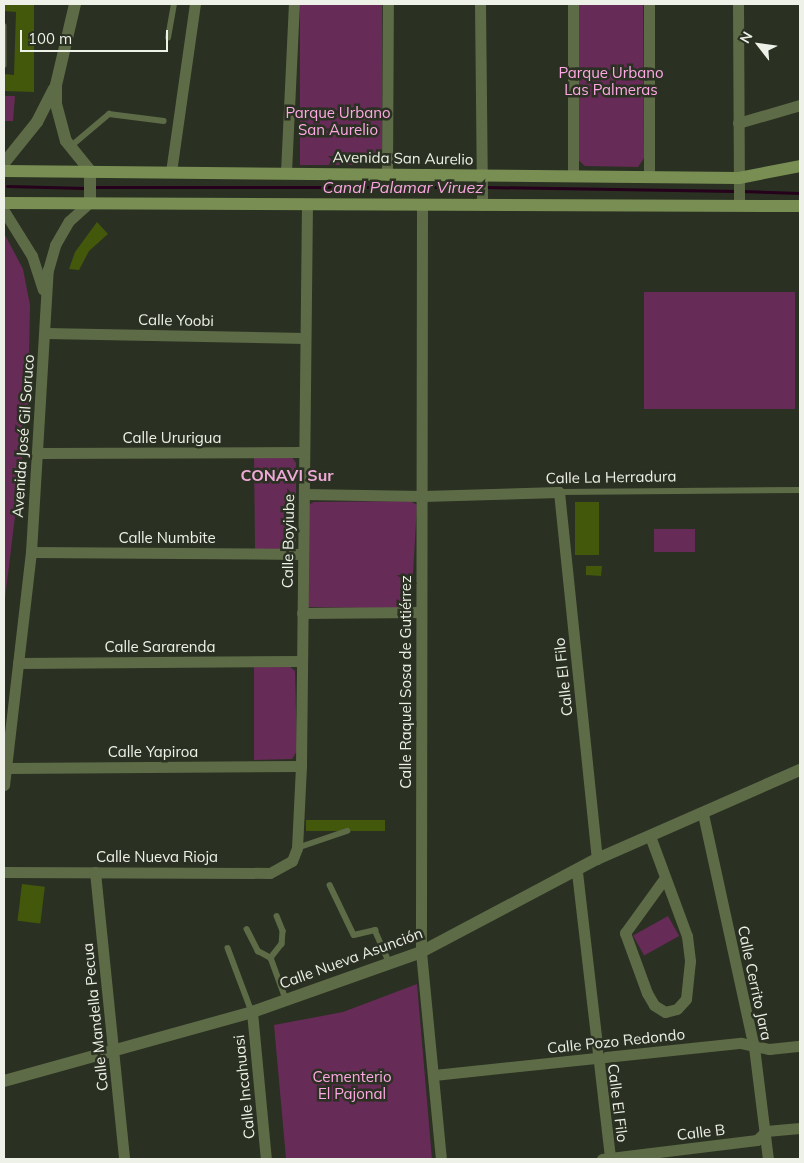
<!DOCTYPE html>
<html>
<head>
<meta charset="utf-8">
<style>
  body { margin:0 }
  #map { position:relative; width:804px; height:1163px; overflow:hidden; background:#2a3022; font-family:Mulish,sans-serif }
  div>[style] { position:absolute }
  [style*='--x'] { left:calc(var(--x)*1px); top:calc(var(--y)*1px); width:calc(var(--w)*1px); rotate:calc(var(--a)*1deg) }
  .green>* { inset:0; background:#662b56; transform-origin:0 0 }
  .stream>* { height:3px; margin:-1.5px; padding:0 1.5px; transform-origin:1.5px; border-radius:1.5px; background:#25011c }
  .building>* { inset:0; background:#43580b; transform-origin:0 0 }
  .service>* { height:5.5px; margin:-2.75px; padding:0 2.75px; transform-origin:2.75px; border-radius:2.75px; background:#5e6b47 }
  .minor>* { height:11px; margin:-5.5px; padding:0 5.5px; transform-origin:5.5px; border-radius:5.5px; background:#5e6b47 }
  .tertiary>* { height:12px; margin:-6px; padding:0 6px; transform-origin:6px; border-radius:6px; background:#5e6b47 }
  .secondary>* { height:12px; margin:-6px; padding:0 6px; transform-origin:6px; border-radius:6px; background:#798e53 }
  span { translate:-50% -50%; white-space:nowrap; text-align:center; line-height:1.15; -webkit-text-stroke:5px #2a3022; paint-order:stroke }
  .park-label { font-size:15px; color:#ffa9e4 }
  .street-label { font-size:15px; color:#edf1e7 }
  .water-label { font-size:16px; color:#fba6e1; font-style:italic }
  .neighbourhood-label { font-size:16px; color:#eda9d7; font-weight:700 }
  .frame { position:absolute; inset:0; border:5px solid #edf1e7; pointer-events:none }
  .north { position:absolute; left:734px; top:20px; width:50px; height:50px; -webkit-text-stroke:4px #2a3022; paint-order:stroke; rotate:300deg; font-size:14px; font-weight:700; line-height:20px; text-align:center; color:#edf1e7 }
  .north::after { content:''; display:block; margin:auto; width:18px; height:22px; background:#edf1e7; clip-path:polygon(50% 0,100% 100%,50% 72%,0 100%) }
  .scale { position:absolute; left:20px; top:30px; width:148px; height:22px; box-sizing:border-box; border:2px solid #edf1e7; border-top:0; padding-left:6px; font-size:15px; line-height:18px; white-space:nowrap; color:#edf1e7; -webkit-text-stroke:4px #2a3022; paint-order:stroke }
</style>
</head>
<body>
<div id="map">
  <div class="green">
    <div style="left:300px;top:4px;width:82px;height:161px"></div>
    <div style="clip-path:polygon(578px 4px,643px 4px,644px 158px,638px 167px,585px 166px,577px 159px)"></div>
    <div style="clip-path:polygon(4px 96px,15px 96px,13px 121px,4px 121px)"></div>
    <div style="clip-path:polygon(4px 233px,23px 269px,30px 305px,28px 409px,4px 607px)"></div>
    <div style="left:795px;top:292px;width:117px;height:151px;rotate:90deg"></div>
    <div style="clip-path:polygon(254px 454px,291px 456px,296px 463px,296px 541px,290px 550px,255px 550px)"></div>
    <div style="clip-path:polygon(314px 502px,410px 501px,417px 505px,411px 609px,308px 607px,308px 505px)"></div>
    <div style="left:654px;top:529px;width:41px;height:23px"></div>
    <div style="clip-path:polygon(254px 665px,288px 665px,295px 671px,297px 751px,292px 759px,254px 760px)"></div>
    <div style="left:668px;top:916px;width:23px;height:40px;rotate:61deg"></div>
    <div style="clip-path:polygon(417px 984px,432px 1159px,286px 1159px,274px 1025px,343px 1012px)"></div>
  </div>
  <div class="stream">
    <div style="--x:7;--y:186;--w:79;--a:1.5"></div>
    <div style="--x:92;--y:187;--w:386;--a:0"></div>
    <div style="--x:485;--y:187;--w:251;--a:0.9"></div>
    <div style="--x:742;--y:191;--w:58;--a:2"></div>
  </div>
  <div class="building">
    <div style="clip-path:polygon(4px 4px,34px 4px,34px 92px,4px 91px,4px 74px,14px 75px,16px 12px,4px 11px)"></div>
    <div style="clip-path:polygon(97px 222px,108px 234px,89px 251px,79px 270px,69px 269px,75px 252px)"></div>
    <div style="left:575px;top:502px;width:24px;height:53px"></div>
    <div style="clip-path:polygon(586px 566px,602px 566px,601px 576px,586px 575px)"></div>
    <div style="left:385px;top:820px;width:11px;height:79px;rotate:90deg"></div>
    <div style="left:22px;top:884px;width:23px;height:37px;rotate:7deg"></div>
  </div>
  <div class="service">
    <div style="--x:4;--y:26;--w:39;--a:90"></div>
    <div style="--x:168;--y:38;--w:35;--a:-80"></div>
    <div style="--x:70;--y:147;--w:51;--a:-40.2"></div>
    <div style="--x:109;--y:114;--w:55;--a:7.3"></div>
    <div style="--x:559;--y:492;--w:241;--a:-0.5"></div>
    <div style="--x:297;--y:848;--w:53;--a:-18.8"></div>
    <div style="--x:330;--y:885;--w:55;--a:64.4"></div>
    <div style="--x:354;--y:935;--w:22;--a:-13"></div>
    <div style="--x:375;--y:930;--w:36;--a:66"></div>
    <div style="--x:277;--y:916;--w:16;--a:68"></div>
    <div style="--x:283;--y:931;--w:13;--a:94"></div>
    <div style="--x:282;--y:944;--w:18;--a:128"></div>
    <div style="--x:271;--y:958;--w:44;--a:69.9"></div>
    <div style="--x:247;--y:929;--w:25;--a:63"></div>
    <div style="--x:258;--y:951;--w:15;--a:28"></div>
    <div style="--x:228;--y:948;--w:68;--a:69.4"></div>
  </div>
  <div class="minor">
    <div style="--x:480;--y:4;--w:201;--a:89.4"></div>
    <div style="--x:738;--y:4;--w:200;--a:89.7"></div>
    <div style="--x:738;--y:123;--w:65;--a:-16.2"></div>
    <div style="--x:171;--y:172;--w:170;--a:-81.9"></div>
    <div style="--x:286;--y:172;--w:168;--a:-87.3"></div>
    <div style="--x:387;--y:175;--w:171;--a:-89.7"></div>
    <div style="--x:573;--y:176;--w:172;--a:-90"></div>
    <div style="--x:649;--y:177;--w:173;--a:-90"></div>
    <div style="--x:422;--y:204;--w:748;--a:90.08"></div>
    <div style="--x:421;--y:952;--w:208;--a:84.5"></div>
    <div style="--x:4;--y:211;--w:53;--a:58.1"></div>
    <div style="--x:32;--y:256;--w:35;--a:72"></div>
    <div style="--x:46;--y:333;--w:259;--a:1.1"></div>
    <div style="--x:39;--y:453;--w:265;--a:-0.2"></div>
    <div style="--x:304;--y:494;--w:119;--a:1"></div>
    <div style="--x:423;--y:496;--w:136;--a:-1.7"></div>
    <div style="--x:559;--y:492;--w:369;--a:84.1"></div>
    <div style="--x:31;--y:552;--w:272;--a:0.4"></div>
    <div style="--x:302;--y:613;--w:119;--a:-0.5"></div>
    <div style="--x:18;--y:663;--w:284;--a:-0.4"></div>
    <div style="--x:6;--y:768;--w:295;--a:-0.4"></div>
    <div style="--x:4;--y:785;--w:235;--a:-83.4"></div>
    <div style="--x:31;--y:552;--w:283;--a:-86.6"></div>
    <div style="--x:48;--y:270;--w:26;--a:-74"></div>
    <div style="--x:55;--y:245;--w:28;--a:-60"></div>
    <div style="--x:69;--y:221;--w:28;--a:-42"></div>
    <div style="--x:703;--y:814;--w:239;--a:77.7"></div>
    <div style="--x:754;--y:1047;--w:113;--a:82.9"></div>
    <div style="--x:650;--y:836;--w:107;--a:69.7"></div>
    <div style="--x:687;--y:936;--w:25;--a:83"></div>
    <div style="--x:690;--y:961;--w:38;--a:96"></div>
    <div style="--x:686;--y:999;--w:13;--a:132"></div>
    <div style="--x:677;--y:1009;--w:12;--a:166"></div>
    <div style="--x:665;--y:1012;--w:13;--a:-148"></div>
    <div style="--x:654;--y:1005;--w:14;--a:-120"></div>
    <div style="--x:647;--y:993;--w:64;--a:-110.1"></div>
    <div style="--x:625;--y:933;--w:67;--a:-54.2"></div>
    <div style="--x:4;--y:872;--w:266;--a:0.2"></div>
    <div style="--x:270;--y:873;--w:25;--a:-29"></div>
    <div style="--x:292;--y:861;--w:14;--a:-69"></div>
    <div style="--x:297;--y:848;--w:82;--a:-87.2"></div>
    <div style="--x:301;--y:766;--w:562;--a:-89.39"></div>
    <div style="--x:95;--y:872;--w:288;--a:84.2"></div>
    <div style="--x:577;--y:872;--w:288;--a:83.4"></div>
    <div style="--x:252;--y:1012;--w:148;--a:84.6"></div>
    <div style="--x:434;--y:1075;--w:309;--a:-6"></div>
    <div style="--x:741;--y:1043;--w:29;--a:12"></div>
    <div style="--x:769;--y:1049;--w:31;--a:-6"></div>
    <div style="--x:602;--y:1159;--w:156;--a:-7"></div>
    <div style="--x:757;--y:1140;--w:13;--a:-45"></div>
    <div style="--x:766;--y:1131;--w:34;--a:-5"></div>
  </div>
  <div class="tertiary">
    <div style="--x:75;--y:4;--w:83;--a:103.2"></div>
    <div style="--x:56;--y:85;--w:19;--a:90"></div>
    <div style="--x:56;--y:104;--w:38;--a:75"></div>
    <div style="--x:66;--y:141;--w:38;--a:51"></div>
    <div style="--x:90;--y:171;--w:31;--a:90"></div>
    <div style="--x:4;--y:163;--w:53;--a:-51.2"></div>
    <div style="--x:37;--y:122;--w:37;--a:-63"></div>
    <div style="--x:4;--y:1081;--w:257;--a:-15.5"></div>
    <div style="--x:252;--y:1012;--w:179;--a:-19.5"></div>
    <div style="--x:421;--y:952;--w:199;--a:-27.9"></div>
    <div style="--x:597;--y:859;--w:222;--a:-23.7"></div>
  </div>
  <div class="secondary">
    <div style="--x:4;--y:171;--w:735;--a:0.55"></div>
    <div style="--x:739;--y:178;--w:62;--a:-11.1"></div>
    <div style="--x:4;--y:203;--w:796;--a:0.22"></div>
  </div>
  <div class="park-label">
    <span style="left:611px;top:81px">Parque Urbano<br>Las Palmeras</span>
    <span style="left:338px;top:121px">Parque Urbano<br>San Aurelio</span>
    <span style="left:352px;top:1085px">Cementerio<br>El Pajonal</span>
  </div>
  <div class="street-label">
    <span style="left:403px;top:158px;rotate:1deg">Avenida San Aurelio</span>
    <span style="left:176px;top:320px;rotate:1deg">Calle Yoobi</span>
    <span style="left:23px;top:436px;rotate:-86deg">Avenida José Gil Soruco</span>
    <span style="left:172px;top:438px">Calle Ururigua</span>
    <span style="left:611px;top:477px;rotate:-1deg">Calle La Herradura</span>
    <span style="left:167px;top:538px">Calle Numbite</span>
    <span style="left:288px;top:541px;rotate:-89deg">Calle Boyiube</span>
    <span style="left:160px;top:647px">Calle Sararenda</span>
    <span style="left:563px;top:677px;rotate:-96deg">Calle El Filo</span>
    <span style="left:406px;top:682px;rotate:-90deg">Calle Raquel Sosa de Gutiérrez</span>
    <span style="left:153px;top:752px">Calle Yapiroa</span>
    <span style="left:157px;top:857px">Calle Nueva Rioja</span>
    <span style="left:351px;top:958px;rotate:-20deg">Calle Nueva Asunción</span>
    <span style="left:755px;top:983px;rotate:78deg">Calle Cerrito Jara</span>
    <span style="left:95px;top:1017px;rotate:-96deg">Calle Mandella Pecua</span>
    <span style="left:616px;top:1041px;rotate:-6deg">Calle Pozo Redondo</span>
    <span style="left:244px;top:1087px;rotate:-96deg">Calle Incahuasi</span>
    <span style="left:618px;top:1103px;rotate:83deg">Calle El Filo</span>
    <span style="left:701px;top:1132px;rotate:-7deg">Calle B</span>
  </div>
  <div class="water-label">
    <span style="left:403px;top:187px">Canal Palamar Viruez</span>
  </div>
  <div class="neighbourhood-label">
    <span style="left:287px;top:475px">CONAVI Sur</span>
  </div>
  <div class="frame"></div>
  <div class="north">N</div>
  <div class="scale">100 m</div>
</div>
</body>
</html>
